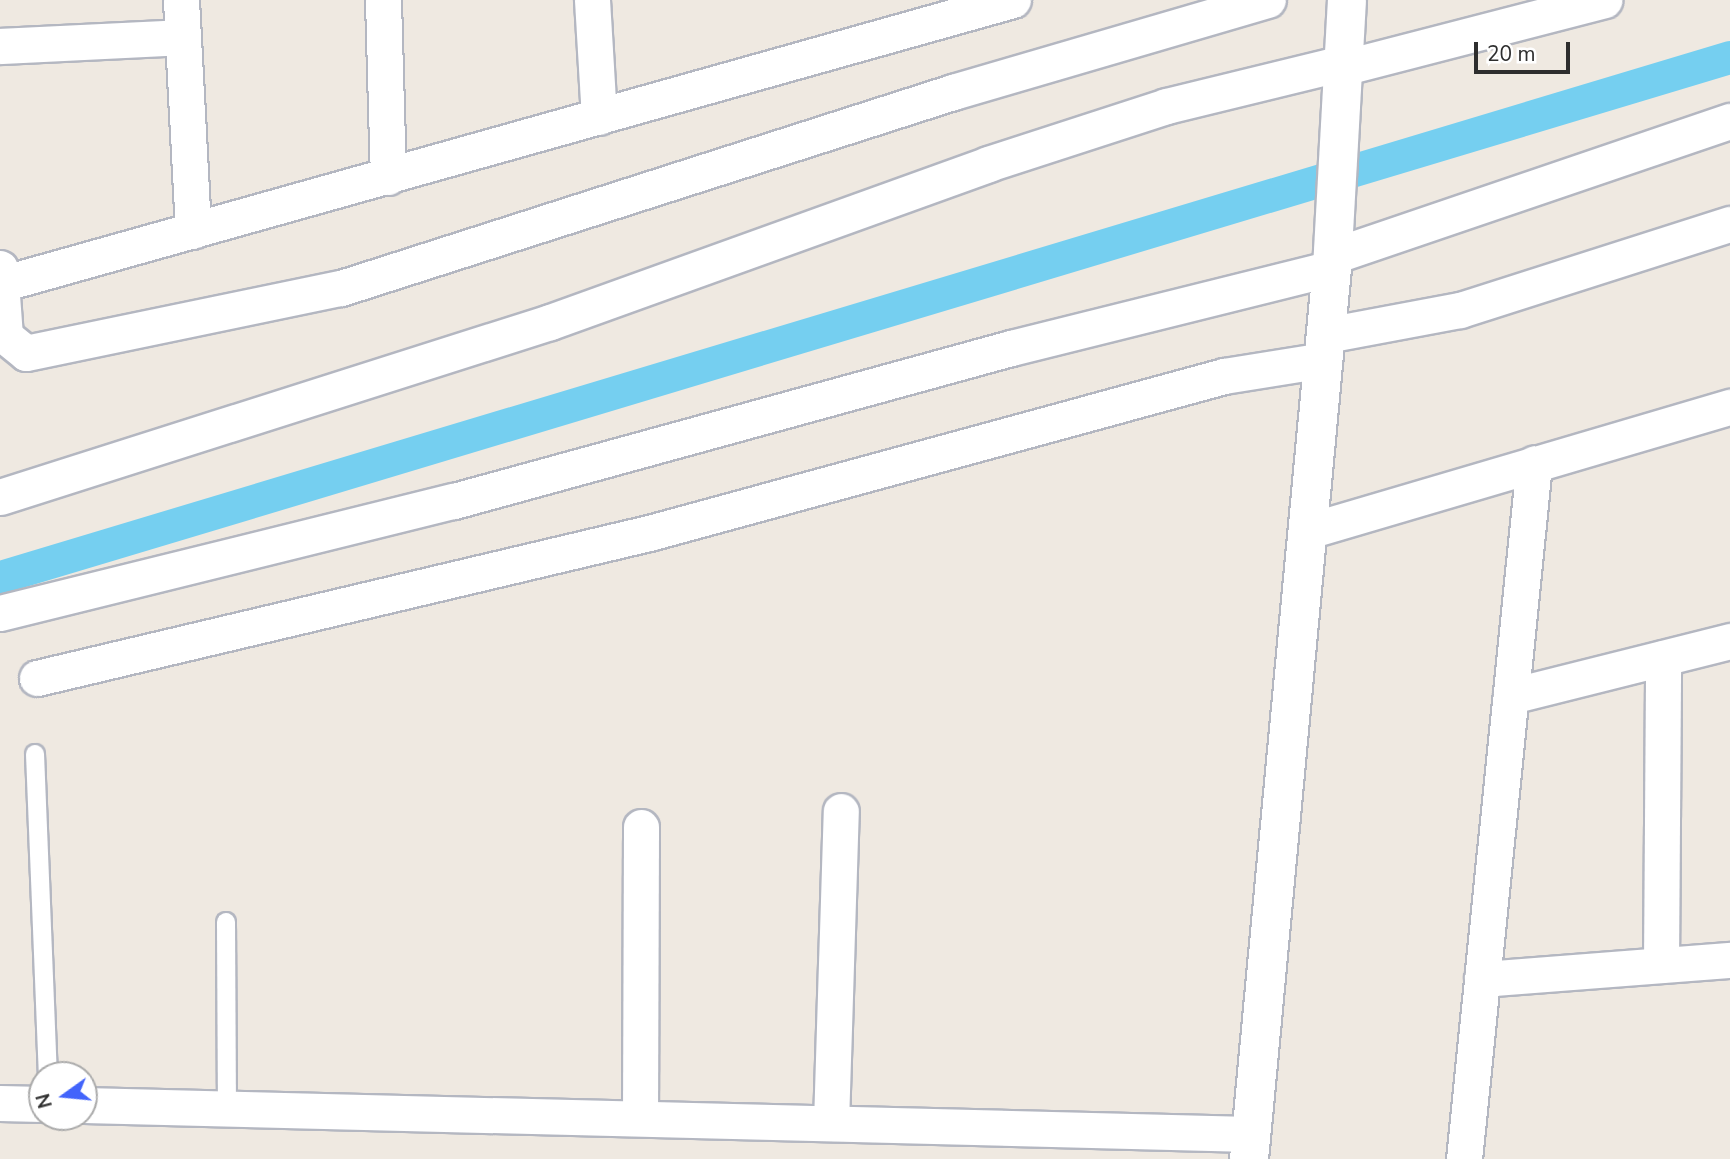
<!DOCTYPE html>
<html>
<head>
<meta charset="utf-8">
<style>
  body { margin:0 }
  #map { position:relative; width:1730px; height:1159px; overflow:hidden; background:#efe9e1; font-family:"Nunito Sans",sans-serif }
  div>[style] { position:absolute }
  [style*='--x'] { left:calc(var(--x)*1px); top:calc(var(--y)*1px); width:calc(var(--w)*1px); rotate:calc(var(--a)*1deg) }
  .canal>* { height:33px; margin:-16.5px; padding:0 16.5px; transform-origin:16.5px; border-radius:16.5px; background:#75cff0 }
  .roads { filter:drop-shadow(2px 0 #b4b7c1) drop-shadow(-2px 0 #b4b7c1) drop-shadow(0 2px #b4b7c1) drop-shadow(0 -2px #b4b7c1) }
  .service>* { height:18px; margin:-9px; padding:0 9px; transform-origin:9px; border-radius:9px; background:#fff }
  .minor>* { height:35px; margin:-17.5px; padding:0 17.5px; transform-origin:17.5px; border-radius:17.5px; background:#fff }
  .tertiary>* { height:38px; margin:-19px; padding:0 19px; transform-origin:19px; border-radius:19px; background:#fff }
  span { translate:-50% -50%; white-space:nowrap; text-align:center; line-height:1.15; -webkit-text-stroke:5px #fff; paint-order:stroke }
  .north { position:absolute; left:28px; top:1061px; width:70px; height:70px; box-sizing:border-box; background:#fff; border:2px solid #ababab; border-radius:50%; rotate:255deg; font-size:19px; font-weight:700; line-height:28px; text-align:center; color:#2e2e2e }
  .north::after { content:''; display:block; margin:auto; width:24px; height:32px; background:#4264fb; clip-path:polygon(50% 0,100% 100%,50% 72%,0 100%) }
  .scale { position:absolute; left:1474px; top:42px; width:96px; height:32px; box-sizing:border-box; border:4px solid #2e2e2e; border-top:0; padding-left:9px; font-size:21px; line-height:24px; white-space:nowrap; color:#2e2e2e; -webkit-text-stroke:5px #fff; paint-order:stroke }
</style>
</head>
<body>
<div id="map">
  <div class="canal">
    <div style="--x:0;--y:577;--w:1806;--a:-16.73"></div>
  </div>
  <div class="roads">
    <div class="service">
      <div style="--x:35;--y:754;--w:321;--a:87.7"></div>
      <div style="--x:226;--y:922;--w:186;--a:89.7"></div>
    </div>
    <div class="minor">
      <div style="--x:181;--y:0;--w:231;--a:87"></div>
      <div style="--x:383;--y:0;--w:177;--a:88.4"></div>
      <div style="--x:592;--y:0;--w:117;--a:86.6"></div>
      <div style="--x:0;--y:46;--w:183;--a:-2.8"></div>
      <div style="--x:1342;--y:68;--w:271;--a:-14.5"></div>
      <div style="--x:1333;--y:256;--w:419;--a:-18.8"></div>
      <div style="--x:0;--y:268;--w:68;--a:85.8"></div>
      <div style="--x:5;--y:336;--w:27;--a:39"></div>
      <div style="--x:26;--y:353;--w:322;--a:-11.7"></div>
      <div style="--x:341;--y:288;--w:643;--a:-17.76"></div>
      <div style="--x:953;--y:92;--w:328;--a:-16.3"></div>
      <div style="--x:1;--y:284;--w:1051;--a:-15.68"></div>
      <div style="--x:1326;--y:335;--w:136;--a:-10.6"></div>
      <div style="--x:1460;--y:310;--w:283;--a:-17.7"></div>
      <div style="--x:0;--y:497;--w:577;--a:-17.65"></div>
      <div style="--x:550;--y:322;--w:466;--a:-19.8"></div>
      <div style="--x:988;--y:164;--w:187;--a:-18"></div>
      <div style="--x:1166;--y:106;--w:182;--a:-13.7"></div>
      <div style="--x:1308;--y:531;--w:440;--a:-16.4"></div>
      <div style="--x:0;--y:613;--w:468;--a:-13.9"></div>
      <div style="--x:454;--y:501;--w:578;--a:-15.36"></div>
      <div style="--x:1011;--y:348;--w:331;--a:-14"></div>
      <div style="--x:37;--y:678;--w:629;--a:-13.33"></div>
      <div style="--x:649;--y:533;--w:596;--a:-15.27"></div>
      <div style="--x:1224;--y:376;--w:101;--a:-9.1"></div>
      <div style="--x:1511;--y:696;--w:226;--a:-14.1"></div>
      <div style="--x:1661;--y:965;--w:307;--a:-89.6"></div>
      <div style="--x:1482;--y:979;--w:249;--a:-4.4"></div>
      <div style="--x:0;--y:1103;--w:42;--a:1.4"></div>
      <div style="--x:84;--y:1105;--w:1167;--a:1.42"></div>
      <div style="--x:640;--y:1118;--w:291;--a:-89.8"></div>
      <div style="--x:831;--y:1123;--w:312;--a:-88.2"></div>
      <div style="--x:1464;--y:1159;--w:699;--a:-84.25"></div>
    </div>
    <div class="tertiary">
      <div style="--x:1249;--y:1159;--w:895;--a:-84.68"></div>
      <div style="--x:1332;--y:268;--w:268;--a:-86.8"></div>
    </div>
  </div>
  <div class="north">N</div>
  <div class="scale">20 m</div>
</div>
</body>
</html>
